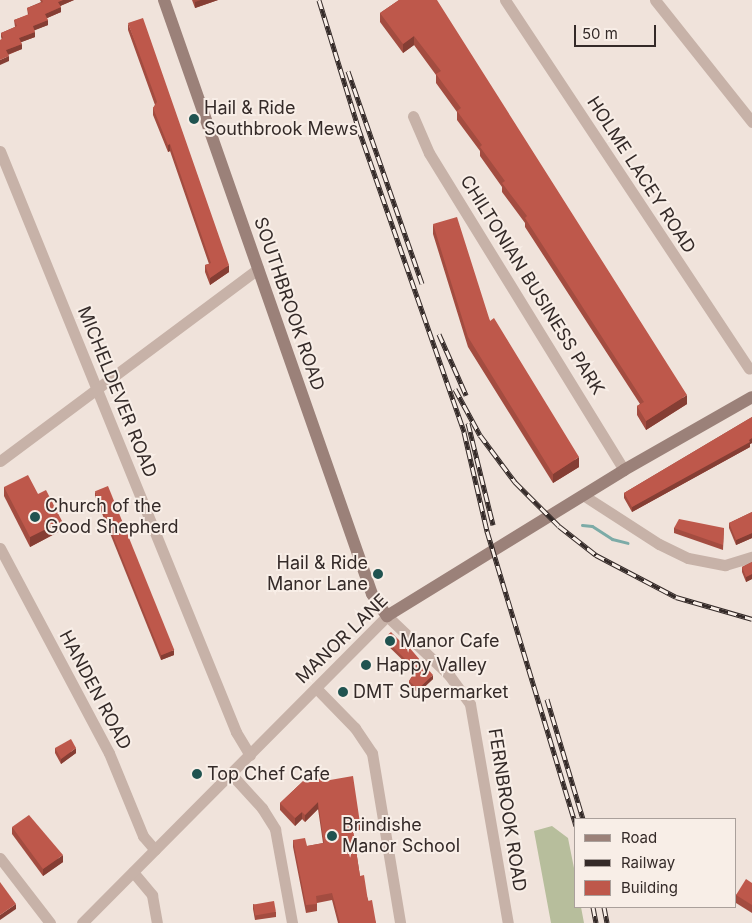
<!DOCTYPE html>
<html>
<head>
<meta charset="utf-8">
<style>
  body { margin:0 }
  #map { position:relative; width:752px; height:923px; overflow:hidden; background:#f0e3db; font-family:Inter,sans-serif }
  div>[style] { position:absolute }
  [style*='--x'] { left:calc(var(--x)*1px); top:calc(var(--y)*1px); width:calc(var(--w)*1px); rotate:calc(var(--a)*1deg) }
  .green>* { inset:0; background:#b7be9c }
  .stream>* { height:3px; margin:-1.5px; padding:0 1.5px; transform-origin:1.5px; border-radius:1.5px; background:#7caba7 }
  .street>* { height:11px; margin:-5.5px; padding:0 5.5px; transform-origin:5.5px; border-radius:5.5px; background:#c7b2a8 }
  .secondary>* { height:12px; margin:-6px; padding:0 6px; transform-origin:6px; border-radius:6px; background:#9b8179 }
  .rail>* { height:5px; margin-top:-2.5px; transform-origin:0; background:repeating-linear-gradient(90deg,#f8eee7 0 9px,#342a28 0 18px); box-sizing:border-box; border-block:1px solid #342a28 }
  .wall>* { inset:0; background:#a34c40 }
  .shaded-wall>* { inset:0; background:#853e34 }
  .building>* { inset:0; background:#be584b; transform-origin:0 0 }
  .dots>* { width:14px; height:14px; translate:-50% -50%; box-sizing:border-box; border:2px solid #f8eee7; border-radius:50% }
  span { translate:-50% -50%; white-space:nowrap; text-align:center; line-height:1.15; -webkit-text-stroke:4px #f8eee7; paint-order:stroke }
  .poi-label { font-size:18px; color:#342a28 }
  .left { translate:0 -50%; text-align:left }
  .right { translate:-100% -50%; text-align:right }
  .street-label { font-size:18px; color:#342a28 }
  .legend { position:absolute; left:574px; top:818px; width:162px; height:90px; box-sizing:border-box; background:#f8eee7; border:1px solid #aaa09b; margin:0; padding:6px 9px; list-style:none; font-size:15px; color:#342a28 }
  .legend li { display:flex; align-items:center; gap:10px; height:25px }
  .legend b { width:25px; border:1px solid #aaa09b }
  .scale { position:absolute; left:574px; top:25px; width:82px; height:22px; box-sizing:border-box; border:2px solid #342a28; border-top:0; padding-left:6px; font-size:15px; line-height:18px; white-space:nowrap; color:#342a28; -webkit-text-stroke:4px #f8eee7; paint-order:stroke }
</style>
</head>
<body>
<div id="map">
  <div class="green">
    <div style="clip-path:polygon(552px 826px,568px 838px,576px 878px,576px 907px,581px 907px,584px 923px,551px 923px,534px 831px)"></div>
  </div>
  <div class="stream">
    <div style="--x:582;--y:525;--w:10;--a:6"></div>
    <div style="--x:592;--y:526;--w:24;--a:33"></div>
    <div style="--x:612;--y:539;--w:16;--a:14"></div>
  </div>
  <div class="street">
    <div style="--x:505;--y:0;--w:442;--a:56.5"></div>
    <div style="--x:655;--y:0;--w:156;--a:51.5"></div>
    <div style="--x:413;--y:116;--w:40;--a:66.6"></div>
    <div style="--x:429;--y:153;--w:372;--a:58.4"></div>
    <div style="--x:0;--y:151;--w:627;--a:67.89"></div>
    <div style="--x:236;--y:732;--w:27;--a:59"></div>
    <div style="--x:0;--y:461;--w:322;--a:-36.7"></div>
    <div style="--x:583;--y:495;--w:90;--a:32.8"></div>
    <div style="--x:659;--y:544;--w:32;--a:26"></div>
    <div style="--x:688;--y:558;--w:38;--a:11"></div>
    <div style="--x:725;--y:565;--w:28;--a:-17"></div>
    <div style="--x:0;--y:548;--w:232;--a:62"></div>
    <div style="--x:109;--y:753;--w:90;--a:67.7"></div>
    <div style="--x:143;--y:836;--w:18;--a:49"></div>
    <div style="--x:316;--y:688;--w:56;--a:45.7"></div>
    <div style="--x:355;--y:728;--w:30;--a:56"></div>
    <div style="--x:372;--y:753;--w:172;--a:80.6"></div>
    <div style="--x:231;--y:774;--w:46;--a:47.6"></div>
    <div style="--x:262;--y:808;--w:25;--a:58"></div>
    <div style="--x:275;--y:829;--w:96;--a:79.7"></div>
    <div style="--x:0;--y:858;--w:82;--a:52.4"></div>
    <div style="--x:133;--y:872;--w:30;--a:50"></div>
    <div style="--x:152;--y:895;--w:28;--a:80"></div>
    <div style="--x:82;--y:923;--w:433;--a:-45.2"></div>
    <div style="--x:387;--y:616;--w:86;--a:43.6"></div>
    <div style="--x:449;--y:675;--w:36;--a:54"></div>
    <div style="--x:470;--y:704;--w:222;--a:80.2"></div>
  </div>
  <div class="secondary">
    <div style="--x:164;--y:0;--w:629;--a:70.7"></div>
    <div style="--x:372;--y:594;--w:27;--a:56"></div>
    <div style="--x:387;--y:616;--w:278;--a:-31.6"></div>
    <div style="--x:624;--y:470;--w:147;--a:-29.7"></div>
  </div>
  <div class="rail">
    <div style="--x:319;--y:0;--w:133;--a:72.9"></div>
    <div style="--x:358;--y:127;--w:323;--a:70.8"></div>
    <div style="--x:464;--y:432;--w:102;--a:76.9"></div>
    <div style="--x:487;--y:531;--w:308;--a:73.2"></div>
    <div style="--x:348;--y:71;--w:225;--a:70.8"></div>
    <div style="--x:439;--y:334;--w:67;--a:66.1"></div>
    <div style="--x:455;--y:389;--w:52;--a:61.5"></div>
    <div style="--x:480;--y:435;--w:59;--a:53.3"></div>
    <div style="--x:515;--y:482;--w:62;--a:45"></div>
    <div style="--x:559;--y:526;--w:47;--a:38.1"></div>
    <div style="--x:596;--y:555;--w:90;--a:27.7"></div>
    <div style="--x:676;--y:597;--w:79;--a:16.1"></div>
    <div style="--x:468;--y:423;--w:105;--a:76.2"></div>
    <div style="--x:547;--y:699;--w:125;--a:73.3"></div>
    <div style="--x:593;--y:907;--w:16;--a:79"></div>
    <div style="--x:604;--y:907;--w:16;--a:79"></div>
  </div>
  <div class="wall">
    <div style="clip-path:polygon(40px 0,74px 0,60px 6px,61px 12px,47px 18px,48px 25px,34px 30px,35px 37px,21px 42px,22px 49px,8px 55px,9px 61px,1px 37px,1px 33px,15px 27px,14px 20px,28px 15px,27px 8px,41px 2px)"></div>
    <div style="clip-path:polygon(192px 0,218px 0,195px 8px)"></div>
    <div style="clip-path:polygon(399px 0,687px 404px,646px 430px,637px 415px,637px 406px,640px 404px,525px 227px,525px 223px,502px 192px,502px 187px,480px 156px,480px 151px,457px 120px,457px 112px,436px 83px,436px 75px,414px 45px,403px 53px,380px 22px,380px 13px)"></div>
    <div style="clip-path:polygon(128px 23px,229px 272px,210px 285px,205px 272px,205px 265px,209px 264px,170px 151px,168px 152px,153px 115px,153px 108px,155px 105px,128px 30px)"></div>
    <div style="clip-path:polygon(433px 224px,490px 321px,579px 467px,553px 483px,468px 347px,433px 234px)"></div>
    <div style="clip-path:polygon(752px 417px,752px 443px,750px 444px,750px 447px,632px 512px,624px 498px,624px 493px)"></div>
    <div style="clip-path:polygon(4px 487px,38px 494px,62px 530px,30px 547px,4px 496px)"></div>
    <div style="clip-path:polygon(95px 491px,174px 655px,161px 660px,95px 496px)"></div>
    <div style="clip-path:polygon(752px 512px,752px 538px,736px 545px,729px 528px,729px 523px)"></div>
    <div style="clip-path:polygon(674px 528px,724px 528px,723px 550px,674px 533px)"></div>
    <div style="clip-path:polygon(752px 562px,752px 579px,746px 582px,742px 572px,742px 567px)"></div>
    <div style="clip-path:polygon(384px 638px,433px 679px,418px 693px,409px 684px,409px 681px,415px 672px,384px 642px)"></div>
    <div style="clip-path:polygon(55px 748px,76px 753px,61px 764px,55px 753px)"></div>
    <div style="clip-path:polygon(318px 767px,360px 823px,360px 830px,353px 831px,360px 876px,376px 923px,338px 923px,332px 900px,317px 903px,317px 911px,306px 913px,293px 847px,293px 840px,307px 846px,323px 843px,318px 809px,305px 822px,302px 819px,295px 826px,280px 810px,280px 803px)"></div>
    <div style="clip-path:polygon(12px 827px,63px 862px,43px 876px,12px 834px)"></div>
    <div style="clip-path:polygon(752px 883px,752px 913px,736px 903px,736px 895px)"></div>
    <div style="clip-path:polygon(253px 904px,276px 912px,276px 917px,255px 920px,253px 909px)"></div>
  </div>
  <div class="shaded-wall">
    <div style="clip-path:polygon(63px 0,74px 0,58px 7px,58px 2px)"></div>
    <div style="clip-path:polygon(201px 0,218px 0,195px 8px,195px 2px)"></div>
    <div style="clip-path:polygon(61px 7px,61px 12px,45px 19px,45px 14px)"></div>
    <div style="clip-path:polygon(48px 20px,48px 25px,33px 31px,33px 26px)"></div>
    <div style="clip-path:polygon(35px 32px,35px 37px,19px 43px,19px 38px)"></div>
    <div style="clip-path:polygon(414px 36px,414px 45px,403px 53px,403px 44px)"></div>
    <div style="clip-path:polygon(22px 44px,22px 49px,6px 55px,6px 50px)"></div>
    <div style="clip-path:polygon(9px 56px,9px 61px,0 65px,0 60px)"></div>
    <div style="clip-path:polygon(170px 144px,170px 151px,168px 152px,168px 145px)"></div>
    <div style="clip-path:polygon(229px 265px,229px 272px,210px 285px,210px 278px)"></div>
    <div style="clip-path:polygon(687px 395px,687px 404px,646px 430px,646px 421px)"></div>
    <div style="clip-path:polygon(752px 438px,752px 443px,750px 444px,750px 447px,632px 512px,632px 507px)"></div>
    <div style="clip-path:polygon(579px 457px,579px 467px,553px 483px,553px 474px)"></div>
    <div style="clip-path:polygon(62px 521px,62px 530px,30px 547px,30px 537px)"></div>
    <div style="clip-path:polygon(752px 533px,752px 538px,736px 545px,736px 540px)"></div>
    <div style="clip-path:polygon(752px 574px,752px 579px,746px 582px,746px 577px)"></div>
    <div style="clip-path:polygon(174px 650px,174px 655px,161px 660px,161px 655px)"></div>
    <div style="clip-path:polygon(433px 675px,433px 679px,418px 693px,418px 689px)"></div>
    <div style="clip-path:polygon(76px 748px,76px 753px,61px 764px,61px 759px)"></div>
    <div style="clip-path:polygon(318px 802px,318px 809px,305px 822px,305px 815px)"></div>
    <div style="clip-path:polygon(302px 812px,302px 819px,295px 826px,295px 818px)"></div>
    <div style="clip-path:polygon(63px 855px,63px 862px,43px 876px,43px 869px)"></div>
    <div style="clip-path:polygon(16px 904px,16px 909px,0 920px,0 915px)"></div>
  </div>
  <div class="building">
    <div style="clip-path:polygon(42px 0,63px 0,58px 2px,61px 7px,45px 14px,48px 20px,33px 26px,35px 32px,19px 38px,22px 44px,6px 50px,9px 56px,0 60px,0 40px,3px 38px,1px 33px,17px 26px,14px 20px,29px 14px,27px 8px,43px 2px)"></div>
    <div style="clip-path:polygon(399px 0,437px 0,687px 395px,646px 421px,637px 406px,644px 402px,525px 218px,527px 216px,502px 183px,505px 181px,480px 147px,482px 145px,457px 111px,461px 108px,436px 74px,441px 71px,414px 36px,403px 44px,380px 13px)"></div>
    <div style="clip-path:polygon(143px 18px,229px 265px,210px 278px,205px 265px,211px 263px,170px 144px,168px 145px,153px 108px,157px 102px,128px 23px)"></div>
    <div style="clip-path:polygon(457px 217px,490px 321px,494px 318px,579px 457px,553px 474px,468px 337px,433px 224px)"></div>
    <div style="clip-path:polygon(752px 417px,752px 438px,749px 440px,750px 442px,632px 507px,624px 493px)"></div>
    <div style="clip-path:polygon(28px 475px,38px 494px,46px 490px,62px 521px,30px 537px,4px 487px)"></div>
    <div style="left:108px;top:486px;width:177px;height:14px;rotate:68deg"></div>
    <div style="clip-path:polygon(752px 512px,752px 533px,736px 540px,729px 523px)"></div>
    <div style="clip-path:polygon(679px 519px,724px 528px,723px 545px,674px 528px)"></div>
    <div style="clip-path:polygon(752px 562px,752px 574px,746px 577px,742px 567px)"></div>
    <div style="clip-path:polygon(391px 632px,400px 641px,402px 639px,433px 675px,418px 689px,409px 681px,416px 670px,384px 638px)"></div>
    <div style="clip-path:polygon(71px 739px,76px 748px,61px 759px,55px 748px)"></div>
    <div style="clip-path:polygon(318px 767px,330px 780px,353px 776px,360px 823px,352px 824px,360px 876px,364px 875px,368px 901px,372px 900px,376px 923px,340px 923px,332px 893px,316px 896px,317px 904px,306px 905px,293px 840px,305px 838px,307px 846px,324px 843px,318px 802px,305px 815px,302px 812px,295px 818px,280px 803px)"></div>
    <div style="clip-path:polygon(29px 815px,63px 855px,43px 869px,12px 827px)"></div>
    <div style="clip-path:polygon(746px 879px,752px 883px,752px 905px,736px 895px)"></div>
    <div style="clip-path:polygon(0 882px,16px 904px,0 915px)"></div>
    <div style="left:274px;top:901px;width:11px;height:21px;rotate:80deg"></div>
  </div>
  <div class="dots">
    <div style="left:194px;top:119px;background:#205350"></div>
    <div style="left:35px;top:517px;background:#205350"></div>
    <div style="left:378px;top:574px;background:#205350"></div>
    <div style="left:390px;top:641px;background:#205350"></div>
    <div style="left:366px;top:665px;background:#205350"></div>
    <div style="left:343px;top:692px;background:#205350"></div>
    <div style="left:197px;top:774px;background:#205350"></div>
    <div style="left:332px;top:836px;background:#205350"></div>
  </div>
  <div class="poi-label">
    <span class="left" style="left:204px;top:119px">Hail &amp; Ride<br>Southbrook Mews</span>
    <span class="left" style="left:45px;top:517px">Church of the<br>Good Shepherd</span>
    <span class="right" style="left:368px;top:574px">Hail &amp; Ride<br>Manor Lane</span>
    <span class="left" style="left:400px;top:641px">Manor Cafe</span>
    <span class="left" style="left:376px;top:665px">Happy Valley</span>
    <span class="left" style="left:353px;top:692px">DMT Supermarket</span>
    <span class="left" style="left:207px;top:774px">Top Chef Cafe</span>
    <span class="left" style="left:342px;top:836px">Brindishe<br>Manor School</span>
  </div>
  <div class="street-label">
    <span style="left:641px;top:175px;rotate:57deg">HOLME LACEY ROAD</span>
    <span style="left:532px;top:285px;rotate:58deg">CHILTONIAN BUSINESS PARK</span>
    <span style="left:289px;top:304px;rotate:71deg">SOUTHBROOK ROAD</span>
    <span style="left:117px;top:392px;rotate:68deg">MICHELDEVER ROAD</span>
    <span style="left:342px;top:639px;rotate:-44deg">MANOR LANE</span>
    <span style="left:95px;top:690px;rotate:62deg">HANDEN ROAD</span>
    <span style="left:507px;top:810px;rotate:81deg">FERNBROOK ROAD</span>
  </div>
  <ul class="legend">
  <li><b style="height:6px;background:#9b8179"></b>Road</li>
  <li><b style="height:6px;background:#342a28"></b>Railway</li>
  <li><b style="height:14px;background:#be584b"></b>Building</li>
  </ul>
  <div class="scale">50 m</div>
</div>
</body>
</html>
